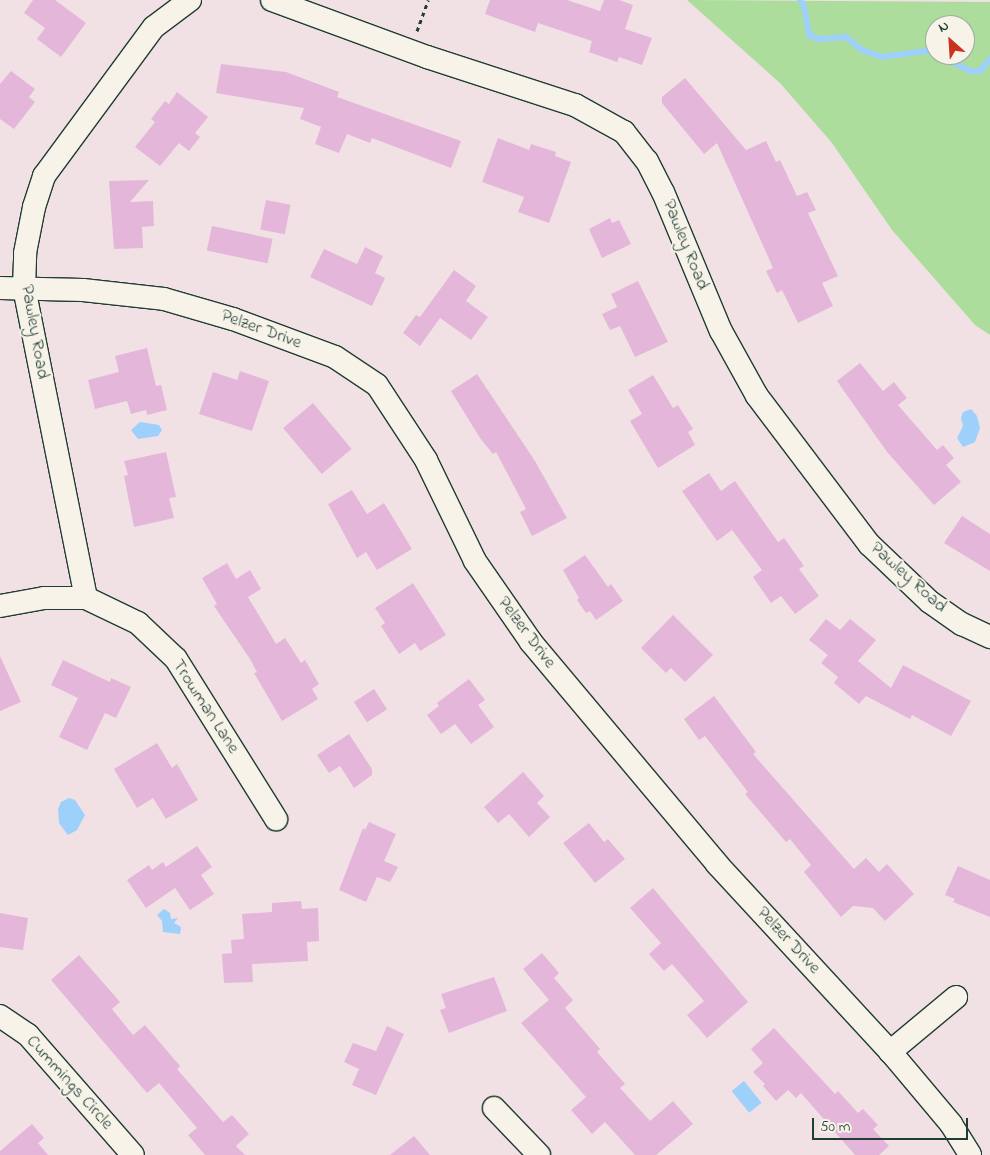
<!DOCTYPE html>
<html>
<head>
<meta charset="utf-8">
<style>
  body { margin:0 }
  #map { position:relative; width:990px; height:1155px; overflow:hidden; background:#f1e1e4; font-family:"Indie Flower",sans-serif }
  div>[style] { position:absolute }
  [style*='--x'] { left:calc(var(--x)*1px); top:calc(var(--y)*1px); width:calc(var(--w)*1px); rotate:calc(var(--a)*1deg) }
  .green>* { inset:0; background:#acdd9d }
  .water>* { inset:0; background:#9dd0fb; transform-origin:0 0 }
  .stream>* { height:6px; margin:-3px; padding:0 3px; transform-origin:3px; border-radius:3px; background:#9dd0fb }
  .building>* { inset:0; background:#e4b7da; transform-origin:0 0 }
  .path>* { height:3px; margin-top:-1.5px; transform-origin:0; background:repeating-linear-gradient(90deg,#1f3d34 0 4px,transparent 0 8px) }
  .roads { filter:drop-shadow(1px 0 #1f3d34) drop-shadow(-1px 0 #1f3d34) drop-shadow(0 1px #1f3d34) drop-shadow(0 -1px #1f3d34) }
  .minor>* { height:22px; margin:-11px; padding:0 11px; transform-origin:11px; border-radius:11px; background:#f7f3e8 }
  span { translate:-50% -50%; white-space:nowrap; text-align:center; line-height:1.15; -webkit-text-stroke:4px #f7f3e8; paint-order:stroke }
  .street-label { font-size:18px; color:#1f3d34 }
  .north { position:absolute; left:925px; top:15px; width:50px; height:50px; box-sizing:border-box; background:#f7f3e8; border:1px solid #a1aaa0; border-radius:50%; rotate:334deg; font-size:14px; font-weight:700; line-height:20px; text-align:center; color:#1f3d34 }
  .north::after { content:''; display:block; margin:auto; width:18px; height:22px; background:#c8321e; clip-path:polygon(50% 0,100% 100%,50% 72%,0 100%) }
  .scale { position:absolute; left:812px; top:1118px; width:156px; height:22px; box-sizing:border-box; border:2px solid #1f3d34; border-top:0; padding-left:6px; font-size:15px; line-height:18px; white-space:nowrap; color:#1f3d34; -webkit-text-stroke:4px #f7f3e8; paint-order:stroke }
</style>
</head>
<body>
<div id="map">
  <div class="green">
    <div style="clip-path:polygon(evenodd,687px 0,990px 2px,990px 335px,975px 325px,892px 230px,832px 143px,780px 83px,687px 0,935px 25px,965px 25px,965px 55px,935px 55px,935px 25px)"></div>
  </div>
  <div class="water">
    <div style="clip-path:polygon(971px 409px,977px 416px,980px 428px,975px 442px,963px 447px,957px 438px,963px 426px,961px 418px,963px 412px)"></div>
    <div style="clip-path:polygon(140px 422px,159px 425px,162px 430px,158px 436px,138px 439px,131px 430px)"></div>
    <div style="clip-path:polygon(69px 798px,75px 800px,85px 815px,77px 830px,68px 835px,59px 823px,58px 809px,61px 802px)"></div>
    <div style="clip-path:polygon(164px 909px,170px 913px,171px 919px,178px 918px,174px 923px,181px 927px,180px 934px,163px 932px,162px 921px,157px 915px)"></div>
    <div style="left:744px;top:1081px;width:28px;height:16px;rotate:51deg"></div>
  </div>
  <div class="stream">
    <div style="--x:800;--y:0;--w:7;--a:56"></div>
    <div style="--x:804;--y:6;--w:29;--a:80"></div>
    <div style="--x:809;--y:35;--w:11;--a:22"></div>
    <div style="--x:819;--y:39;--w:27;--a:-4"></div>
    <div style="--x:846;--y:37;--w:21;--a:39"></div>
    <div style="--x:862;--y:50;--w:21;--a:19"></div>
    <div style="--x:882;--y:57;--w:44;--a:-7.8"></div>
    <div style="--x:926;--y:51;--w:9;--a:18"></div>
    <div style="--x:939;--y:55;--w:36;--a:27"></div>
    <div style="--x:971;--y:71;--w:9;--a:0"></div>
    <div style="--x:980;--y:71;--w:16;--a:-50"></div>
  </div>
  <div class="building">
    <div style="clip-path:polygon(33px 0,55px 0,86px 23px,61px 57px,37px 39px,45px 28px,24px 13px)"></div>
    <div style="clip-path:polygon(490px 0,567px 0,600px 11px,604px 0,619px 0,633px 5px,625px 29px,652px 38px,642px 65px,619px 57px,617px 62px,589px 52px,592px 41px,538px 23px,535px 32px,485px 14px)"></div>
    <div style="clip-path:polygon(221px 64px,286px 72px,339px 92px,337px 97px,461px 141px,451px 168px,372px 138px,370px 143px,347px 134px,339px 153px,315px 144px,321px 127px,300px 119px,304px 108px,216px 93px)"></div>
    <div style="clip-path:polygon(11px 71px,35px 89px,29px 97px,35px 102px,14px 129px,0 119px,0 84px)"></div>
    <div style="clip-path:polygon(685px 78px,746px 150px,766px 141px,776px 162px,780px 160px,797px 196px,807px 192px,816px 210px,808px 213px,838px 276px,822px 283px,833px 306px,798px 323px,782px 290px,777px 293px,766px 271px,773px 268px,770px 261px,717px 143px,704px 154px,662px 103px,662px 97px)"></div>
    <div style="clip-path:polygon(177px 92px,208px 117px,195px 133px,200px 137px,189px 151px,179px 143px,160px 166px,135px 147px,155px 122px,151px 119px,165px 101px,169px 104px)"></div>
    <div style="clip-path:polygon(498px 138px,529px 150px,531px 144px,556px 152px,555px 156px,571px 162px,549px 223px,518px 212px,524px 197px,482px 182px)"></div>
    <div style="clip-path:polygon(149px 180px,130px 202px,153px 201px,154px 226px,142px 227px,143px 248px,114px 249px,109px 181px)"></div>
    <div style="left:266px;top:200px;width:25px;height:30px;rotate:11deg"></div>
    <div style="clip-path:polygon(610px 218px,612px 223px,619px 220px,631px 244px,602px 258px,589px 229px)"></div>
    <div style="left:212px;top:226px;width:62px;height:25px;rotate:12deg"></div>
    <div style="clip-path:polygon(365px 247px,383px 256px,375px 273px,385px 278px,372px 306px,310px 277px,324px 249px,357px 264px)"></div>
    <div style="clip-path:polygon(454px 270px,476px 286px,466px 301px,488px 317px,471px 340px,440px 318px,420px 346px,403px 333px,416px 315px,420px 317px)"></div>
    <div style="clip-path:polygon(638px 281px,668px 342px,635px 357px,620px 326px,610px 330px,602px 314px,617px 307px,611px 294px)"></div>
    <div style="clip-path:polygon(147px 348px,156px 386px,161px 385px,167px 410px,147px 415px,146px 410px,131px 414px,127px 401px,95px 409px,88px 380px,119px 372px,115px 356px)"></div>
    <div style="clip-path:polygon(860px 363px,883px 391px,894px 382px,907px 398px,898px 405px,937px 450px,943px 445px,954px 458px,946px 465px,961px 482px,934px 505px,887px 452px,837px 381px)"></div>
    <div style="clip-path:polygon(240px 371px,269px 381px,252px 431px,199px 414px,213px 372px,237px 380px)"></div>
    <div style="clip-path:polygon(477px 374px,535px 461px,567px 518px,532px 536px,520px 512px,526px 509px,496px 452px,493px 454px,480px 438px,451px 391px)"></div>
    <div style="clip-path:polygon(653px 375px,673px 408px,678px 405px,693px 429px,688px 432px,695px 445px,658px 468px,630px 421px,642px 414px,628px 390px)"></div>
    <div style="left:313px;top:403px;width:60px;height:39px;rotate:50deg"></div>
    <div style="clip-path:polygon(166px 452px,176px 497px,169px 498px,174px 518px,134px 527px,124px 476px,128px 475px,124px 461px)"></div>
    <div style="clip-path:polygon(709px 473px,721px 491px,735px 481px,778px 542px,784px 538px,804px 566px,799px 569px,819px 596px,795px 614px,781px 596px,771px 603px,753px 577px,762px 570px,732px 530px,717px 541px,682px 491px)"></div>
    <div style="clip-path:polygon(352px 490px,367px 514px,384px 503px,412px 549px,377px 570px,366px 552px,357px 558px,328px 504px)"></div>
    <div style="clip-path:polygon(962px 516px,990px 534px,990px 571px,944px 543px)"></div>
    <div style="clip-path:polygon(585px 555px,608px 587px,611px 584px,623px 601px,596px 620px,590px 611px,586px 613px,577px 600px,579px 598px,563px 570px)"></div>
    <div style="clip-path:polygon(227px 563px,236px 579px,250px 570px,261px 589px,248px 597px,276px 644px,285px 638px,301px 663px,305px 660px,319px 684px,312px 689px,318px 699px,282px 721px,254px 673px,257px 672px,250px 659px,214px 606px,217px 604px,202px 578px)"></div>
    <div style="clip-path:polygon(413px 583px,446px 635px,420px 651px,415px 643px,399px 654px,381px 626px,385px 623px,375px 608px)"></div>
    <div style="clip-path:polygon(673px 615px,713px 655px,685px 682px,671px 668px,666px 673px,641px 648px)"></div>
    <div style="clip-path:polygon(826px 619px,840px 630px,850px 619px,876px 640px,858px 661px,891px 688px,903px 665px,971px 701px,951px 736px,912px 715px,910px 719px,866px 696px,859px 704px,834px 683px,838px 677px,821px 663px,828px 655px,809px 640px)"></div>
    <div style="clip-path:polygon(0 656px,21px 702px,0 711px)"></div>
    <div style="clip-path:polygon(63px 660px,110px 682px,111px 678px,131px 687px,116px 718px,105px 713px,87px 750px,59px 737px,78px 698px,51px 685px)"></div>
    <div style="clip-path:polygon(469px 679px,485px 700px,478px 705px,494px 727px,471px 744px,455px 724px,441px 734px,427px 715px,439px 706px,437px 703px)"></div>
    <div style="left:374px;top:689px;width:24px;height:24px;rotate:57deg"></div>
    <div style="clip-path:polygon(714px 696px,756px 752px,753px 754px,854px 869px,866px 858px,879px 872px,887px 864px,914px 894px,885px 921px,873px 908px,853px 906px,841px 917px,804px 872px,811px 865px,790px 839px,786px 842px,745px 794px,748px 792px,705px 736px,699px 740px,684px 719px)"></div>
    <div style="clip-path:polygon(349px 734px,372px 769px,372px 775px,354px 788px,340px 766px,329px 773px,317px 755px)"></div>
    <div style="clip-path:polygon(157px 743px,172px 768px,177px 764px,198px 800px,166px 819px,153px 798px,137px 808px,114px 769px)"></div>
    <div style="clip-path:polygon(523px 772px,544px 796px,537px 803px,550px 817px,529px 837px,509px 814px,498px 823px,484px 807px)"></div>
    <div style="clip-path:polygon(369px 822px,396px 834px,384px 861px,398px 867px,390px 882px,377px 877px,366px 902px,339px 890px,363px 828px,365px 830px)"></div>
    <div style="clip-path:polygon(589px 823px,604px 842px,608px 839px,625px 859px,595px 883px,563px 843px)"></div>
    <div style="clip-path:polygon(197px 846px,212px 867px,201px 875px,214px 894px,190px 910px,175px 888px,146px 908px,127px 880px,149px 865px,152px 870px,163px 862px,166px 867px)"></div>
    <div style="clip-path:polygon(958px 866px,990px 880px,990px 917px,953px 902px,955px 899px,945px 895px)"></div>
    <div style="clip-path:polygon(653px 888px,748px 1002px,707px 1038px,687px 1015px,704px 1001px,672px 964px,664px 971px,649px 954px,661px 943px,630px 908px)"></div>
    <div style="clip-path:polygon(301px 901px,302px 909px,318px 908px,319px 941px,307px 942px,308px 961px,252px 964px,253px 982px,224px 983px,222px 954px,232px 953px,231px 940px,244px 939px,242px 914px,272px 912px,272px 903px)"></div>
    <div style="clip-path:polygon(0 913px,28px 918px,23px 950px,0 947px)"></div>
    <div style="clip-path:polygon(542px 953px,559px 973px,554px 978px,573px 1000px,565px 1008px,600px 1049px,597px 1052px,625px 1084px,620px 1088px,650px 1121px,673px 1101px,693px 1124px,656px 1155px,635px 1155px,605px 1122px,592px 1134px,571px 1110px,586px 1097px,521px 1023px,549px 1000px,523px 969px)"></div>
    <div style="clip-path:polygon(79px 955px,120px 1002px,112px 1009px,133px 1035px,145px 1025px,180px 1066px,177px 1069px,223px 1122px,232px 1115px,249px 1134px,236px 1146px,245px 1155px,205px 1155px,188px 1135px,197px 1128px,159px 1083px,147px 1093px,51px 980px)"></div>
    <div style="clip-path:polygon(494px 977px,507px 1011px,449px 1033px,440px 1010px,446px 1008px,441px 994px)"></div>
    <div style="clip-path:polygon(387px 1026px,404px 1034px,376px 1095px,352px 1085px,359px 1069px,344px 1062px,353px 1043px,376px 1051px)"></div>
    <div style="clip-path:polygon(774px 1028px,835px 1094px,838px 1091px,858px 1113px,863px 1109px,878px 1125px,873px 1129px,889px 1146px,879px 1155px,855px 1155px,801px 1093px,796px 1098px,788px 1090px,776px 1101px,763px 1086px,765px 1084px,753px 1072px,763px 1063px,751px 1049px)"></div>
    <div style="clip-path:polygon(32px 1124px,44px 1138px,38px 1143px,48px 1155px,0 1155px,0 1151px)"></div>
    <div style="clip-path:polygon(414px 1136px,430px 1155px,390px 1155px)"></div>
  </div>
  <div class="path">
    <div style="--x:417;--y:31;--w:33;--a:-70"></div>
  </div>
  <div class="roads">
    <div class="minor">
      <div style="--x:272;--y:0;--w:165;--a:20.2"></div>
      <div style="--x:427;--y:57;--w:156;--a:18"></div>
      <div style="--x:575;--y:105;--w:56;--a:28.9"></div>
      <div style="--x:624;--y:132;--w:37;--a:52"></div>
      <div style="--x:647;--y:161;--w:35;--a:63"></div>
      <div style="--x:663;--y:192;--w:151;--a:67.4"></div>
      <div style="--x:721;--y:331;--w:74;--a:61"></div>
      <div style="--x:757;--y:396;--w:186;--a:52.9"></div>
      <div style="--x:869;--y:544;--w:84;--a:43.6"></div>
      <div style="--x:930;--y:602;--w:39;--a:35"></div>
      <div style="--x:962;--y:624;--w:31;--a:25"></div>
      <div style="--x:0;--y:288;--w:83;--a:1.4"></div>
      <div style="--x:83;--y:290;--w:81;--a:6.3"></div>
      <div style="--x:164;--y:299;--w:72;--a:16.2"></div>
      <div style="--x:233;--y:319;--w:109;--a:20.4"></div>
      <div style="--x:335;--y:357;--w:50;--a:33.7"></div>
      <div style="--x:377;--y:385;--w:90;--a:56.8"></div>
      <div style="--x:426;--y:460;--w:112;--a:64.1"></div>
      <div style="--x:475;--y:561;--w:98;--a:55.3"></div>
      <div style="--x:531;--y:642;--w:290;--a:50"></div>
      <div style="--x:717;--y:864;--w:261;--a:47.3"></div>
      <div style="--x:894;--y:1056;--w:89;--a:50"></div>
      <div style="--x:951;--y:1124;--w:36;--a:58"></div>
      <div style="--x:86;--y:598;--w:316;--a:-101.3"></div>
      <div style="--x:24;--y:288;--w:35;--a:-88"></div>
      <div style="--x:25;--y:253;--w:47;--a:-78.9"></div>
      <div style="--x:34;--y:207;--w:33;--a:-72"></div>
      <div style="--x:44;--y:176;--w:185;--a:-53.6"></div>
      <div style="--x:154;--y:27;--w:45;--a:-36.9"></div>
      <div style="--x:0;--y:606;--w:45;--a:-10.3"></div>
      <div style="--x:44;--y:598;--w:42;--a:0"></div>
      <div style="--x:86;--y:598;--w:58;--a:25.7"></div>
      <div style="--x:138;--y:623;--w:52;--a:43.5"></div>
      <div style="--x:176;--y:659;--w:189;--a:58"></div>
      <div style="--x:0;--y:1016;--w:34;--a:34"></div>
      <div style="--x:28;--y:1035;--w:159;--a:48.8"></div>
      <div style="--x:890;--y:1052;--w:86;--a:-39.8"></div>
      <div style="--x:494;--y:1108;--w:65;--a:46.2"></div>
    </div>
  </div>
  <div class="street-label">
    <span style="left:685px;top:245px;rotate:68deg">Pawley Road</span>
    <span style="left:261px;top:330px;rotate:20deg">Pelzer Drive</span>
    <span style="left:34px;top:332px;rotate:80deg">Pawley Road</span>
    <span style="left:908px;top:578px;rotate:42deg">Pawley Road</span>
    <span style="left:526px;top:633px;rotate:53deg">Pelzer Drive</span>
    <span style="left:205px;top:707px;rotate:57deg">Trowman Lane</span>
    <span style="left:788px;top:941px;rotate:47deg">Pelzer Drive</span>
    <span style="left:69px;top:1083px;rotate:48deg">Cummings Circle</span>
  </div>
  <div class="north">N</div>
  <div class="scale">50 m</div>
</div>
</body>
</html>
